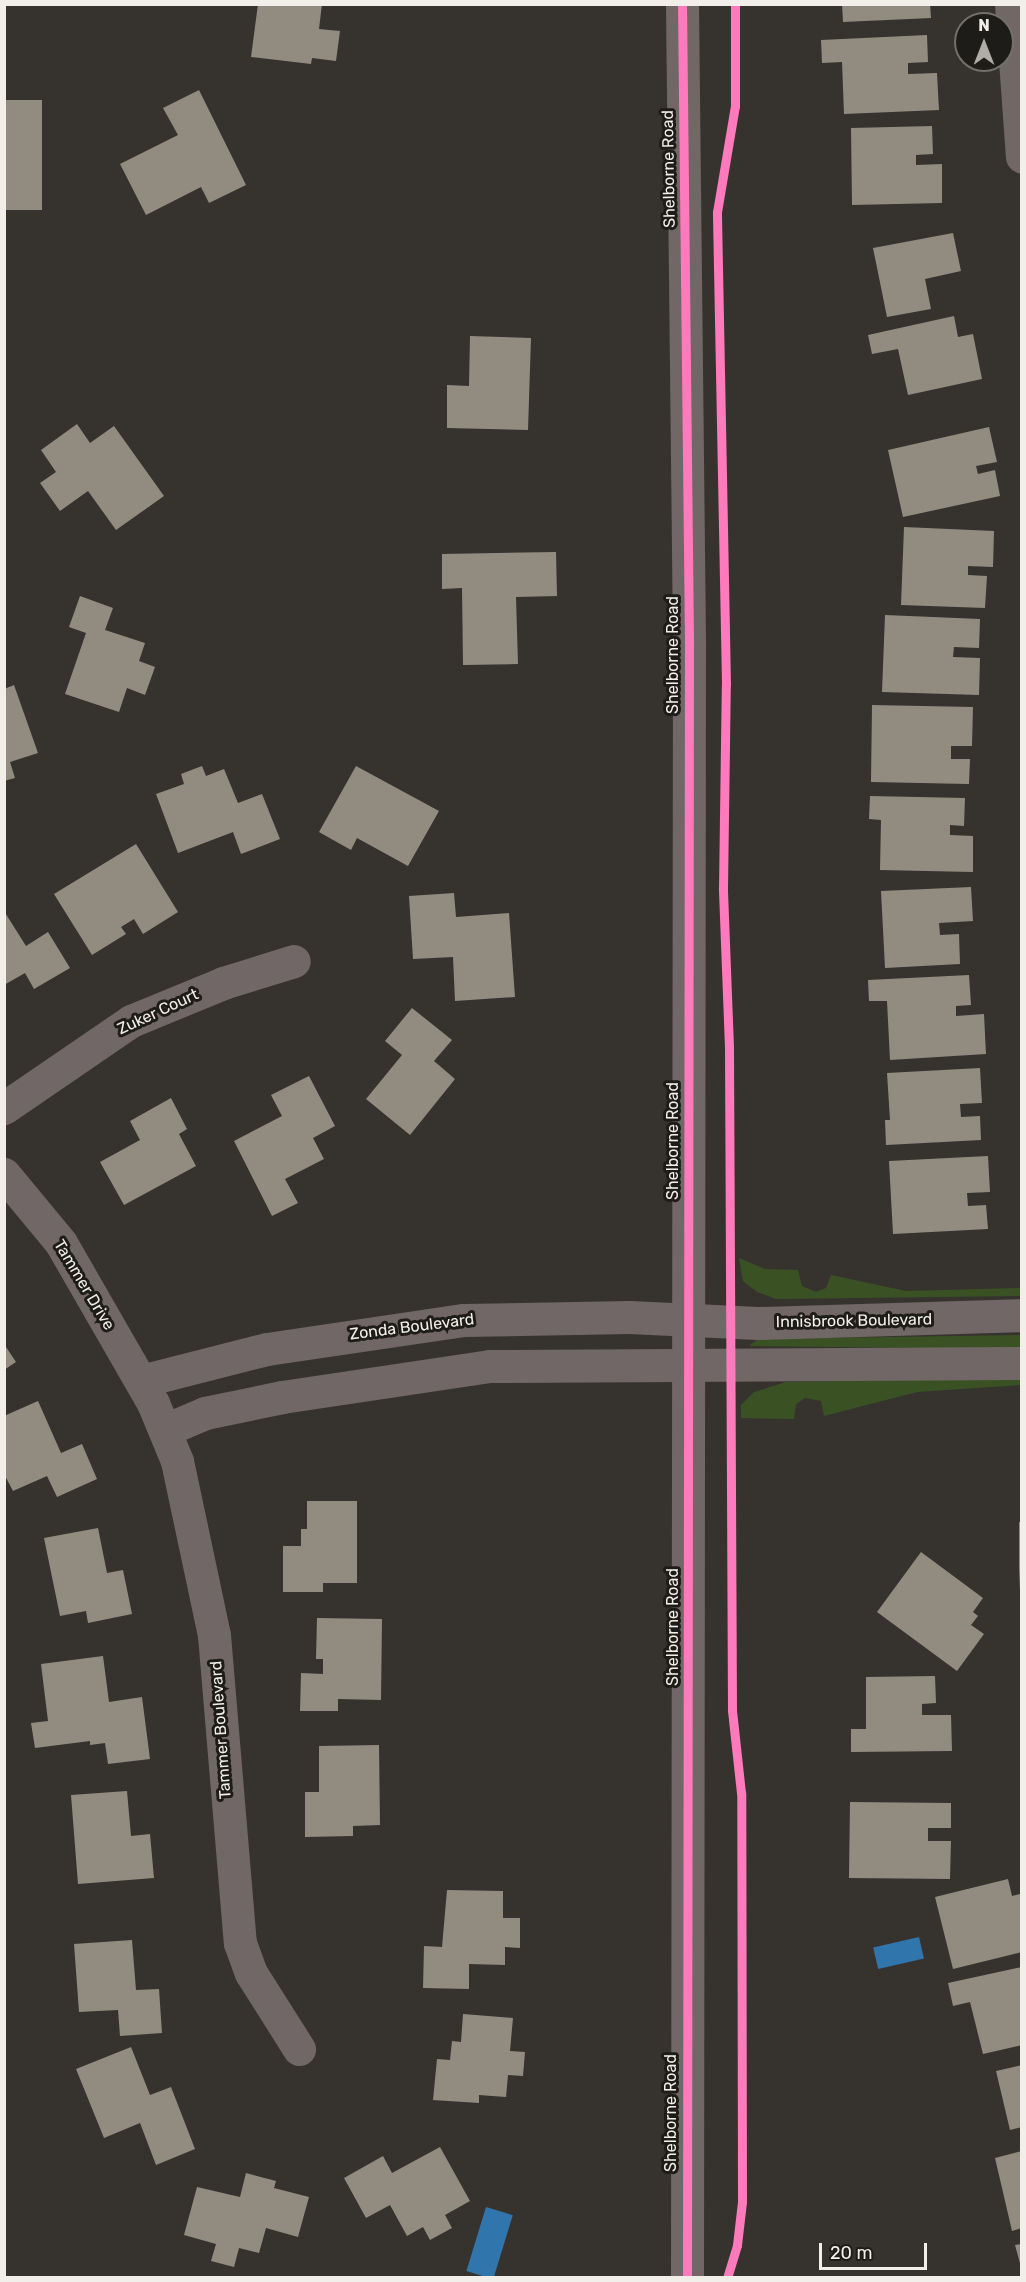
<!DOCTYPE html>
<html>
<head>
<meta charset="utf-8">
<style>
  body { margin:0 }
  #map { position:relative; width:1026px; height:2282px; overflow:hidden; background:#36332f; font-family:Rubik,sans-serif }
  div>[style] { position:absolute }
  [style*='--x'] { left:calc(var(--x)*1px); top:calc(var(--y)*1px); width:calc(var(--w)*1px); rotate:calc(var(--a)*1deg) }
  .green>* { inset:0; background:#3a5124 }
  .water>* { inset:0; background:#3175ad; transform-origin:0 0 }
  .building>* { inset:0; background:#928c80; transform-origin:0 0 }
  .minor>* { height:33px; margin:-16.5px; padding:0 16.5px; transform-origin:16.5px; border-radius:16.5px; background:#726767 }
  .cycleway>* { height:9px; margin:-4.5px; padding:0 4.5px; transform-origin:4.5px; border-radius:4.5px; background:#fd7abc }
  span { translate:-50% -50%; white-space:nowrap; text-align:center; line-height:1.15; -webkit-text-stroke:6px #1e1c18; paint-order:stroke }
  .street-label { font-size:16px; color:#f2efea }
  .frame { position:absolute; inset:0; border:6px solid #f2efea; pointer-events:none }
  .north { position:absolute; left:954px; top:12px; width:60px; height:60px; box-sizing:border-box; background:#1e1c18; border:2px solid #73706c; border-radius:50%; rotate:0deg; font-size:16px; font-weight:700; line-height:24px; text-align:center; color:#f2efea }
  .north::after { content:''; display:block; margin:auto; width:21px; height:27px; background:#b0ada9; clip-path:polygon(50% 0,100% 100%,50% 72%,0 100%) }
  .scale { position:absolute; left:819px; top:2243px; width:108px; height:27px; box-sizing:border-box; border:3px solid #f2efea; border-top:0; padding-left:8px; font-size:18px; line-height:21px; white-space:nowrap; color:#f2efea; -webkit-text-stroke:4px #1e1c18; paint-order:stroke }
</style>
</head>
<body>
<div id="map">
  <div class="green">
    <div style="clip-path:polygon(739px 1258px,765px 1269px,798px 1270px,802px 1286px,816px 1292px,826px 1288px,831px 1275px,906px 1291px,1021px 1288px,1021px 1296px,776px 1299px,757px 1292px,743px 1281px)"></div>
    <div style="clip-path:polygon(1022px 1335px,1021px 1349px,749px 1346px,758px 1339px)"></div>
    <div style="clip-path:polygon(1021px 1378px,1021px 1385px,917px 1392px,824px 1416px,821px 1401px,805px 1398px,796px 1404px,794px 1419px,741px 1418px,741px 1405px,754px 1392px,786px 1382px)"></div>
  </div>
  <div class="water">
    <div style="left:919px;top:1937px;width:22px;height:47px;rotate:77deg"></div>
    <div style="left:486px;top:2207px;width:28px;height:67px;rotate:17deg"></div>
  </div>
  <div class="building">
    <div style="clip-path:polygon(258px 4px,322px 4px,319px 29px,340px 31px,336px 61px,312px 58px,311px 64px,251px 57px)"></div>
    <div style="clip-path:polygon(842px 4px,930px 4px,931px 18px,843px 22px)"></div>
    <div style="clip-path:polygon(927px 35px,928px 62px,908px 63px,908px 74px,937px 73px,939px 110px,844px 114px,842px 62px,822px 63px,821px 40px)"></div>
    <div style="clip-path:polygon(199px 90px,246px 185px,209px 203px,201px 187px,146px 215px,120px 164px,178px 135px,163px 108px)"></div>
    <div style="left:4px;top:100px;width:38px;height:110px"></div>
    <div style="clip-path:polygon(932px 126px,933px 154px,916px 155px,916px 165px,942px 164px,942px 203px,852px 205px,851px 128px)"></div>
    <div style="clip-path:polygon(953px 233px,961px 271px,925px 279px,931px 309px,887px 317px,873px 248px)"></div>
    <div style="clip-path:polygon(954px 316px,958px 337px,973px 334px,982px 379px,908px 395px,898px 349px,872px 354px,868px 335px)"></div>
    <div style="clip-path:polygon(470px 336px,531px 338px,528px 430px,447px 428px,447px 385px,469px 386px)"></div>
    <div style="clip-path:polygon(77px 424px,90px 443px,114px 426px,164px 496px,116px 530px,88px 491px,60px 511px,40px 483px,56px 472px,41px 450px)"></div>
    <div style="clip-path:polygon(989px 427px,997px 462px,976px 466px,978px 474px,995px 470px,1000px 496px,903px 517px,888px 450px)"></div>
    <div style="clip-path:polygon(904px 527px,994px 531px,993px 567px,968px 566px,968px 575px,987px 576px,985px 608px,901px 605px)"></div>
    <div style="clip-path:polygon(556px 552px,557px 596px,516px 597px,518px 664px,463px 665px,462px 588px,442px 589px,442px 554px)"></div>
    <div style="clip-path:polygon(80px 596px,113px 608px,105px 630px,145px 643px,139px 661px,155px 667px,145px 695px,127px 688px,119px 712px,65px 694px,86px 633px,69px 627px)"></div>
    <div style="clip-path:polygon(885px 615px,980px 619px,979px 648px,954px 647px,953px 657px,980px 658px,979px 695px,882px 692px)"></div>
    <div style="clip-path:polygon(14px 685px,38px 753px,10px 762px,15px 778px,4px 781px,4px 689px)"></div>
    <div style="clip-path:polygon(872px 705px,973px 707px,972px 746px,951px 746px,951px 759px,970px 759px,969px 784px,871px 782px)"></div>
    <div style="clip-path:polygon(202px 766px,206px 776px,224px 769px,238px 803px,262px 794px,280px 839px,241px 854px,233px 832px,178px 853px,156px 794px,184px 784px,181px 774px)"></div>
    <div style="clip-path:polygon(356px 766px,439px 811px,408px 866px,357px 838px,351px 850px,319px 832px)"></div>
    <div style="clip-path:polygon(870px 796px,965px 798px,964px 826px,950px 825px,950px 835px,973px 836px,973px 872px,880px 870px,881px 820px,869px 819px)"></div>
    <div style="clip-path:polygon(136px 844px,178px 912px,143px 934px,134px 919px,121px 927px,126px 934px,92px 955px,54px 894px)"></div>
    <div style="clip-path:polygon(971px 887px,973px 921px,939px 923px,940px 935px,959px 934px,960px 964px,885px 968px,881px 891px)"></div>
    <div style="clip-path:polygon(454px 893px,456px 917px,509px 913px,515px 997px,455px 1001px,453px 957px,413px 959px,409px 896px)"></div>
    <div style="clip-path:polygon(4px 911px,26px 946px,48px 932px,70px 968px,34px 989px,25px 973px,4px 985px)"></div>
    <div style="clip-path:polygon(969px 975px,971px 1005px,956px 1006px,956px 1016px,984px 1014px,986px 1054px,890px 1060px,887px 1001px,869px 1001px,868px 980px)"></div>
    <div style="clip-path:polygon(412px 1008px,452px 1040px,434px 1061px,455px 1079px,410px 1135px,366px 1099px,402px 1055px,385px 1041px)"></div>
    <div style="clip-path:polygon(980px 1068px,982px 1103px,960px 1104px,961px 1117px,980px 1116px,981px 1140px,886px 1145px,885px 1120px,890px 1120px,887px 1073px)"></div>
    <div style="clip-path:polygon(309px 1076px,335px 1126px,313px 1138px,324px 1159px,285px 1179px,298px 1203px,272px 1216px,234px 1141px,282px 1116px,271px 1095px)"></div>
    <div style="clip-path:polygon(171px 1098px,187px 1129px,179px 1134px,196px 1166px,124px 1205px,100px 1162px,140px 1140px,130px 1121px)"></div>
    <div style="clip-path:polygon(988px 1156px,990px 1192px,967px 1193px,968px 1206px,986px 1205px,988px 1229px,893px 1234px,889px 1161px)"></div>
    <div style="clip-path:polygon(4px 1344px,16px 1362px,4px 1370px)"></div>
    <div style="clip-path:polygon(38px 1401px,61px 1453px,82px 1444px,97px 1479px,57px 1497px,47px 1476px,13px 1491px,4px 1474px,4px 1416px)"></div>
    <div style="clip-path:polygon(307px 1501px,357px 1501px,357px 1583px,323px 1583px,323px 1592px,283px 1592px,283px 1546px,301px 1546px,301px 1529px,307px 1529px)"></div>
    <div style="clip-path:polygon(1019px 1522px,1022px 1522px,1019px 1591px)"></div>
    <div style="clip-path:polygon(98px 1528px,107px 1573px,123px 1570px,132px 1614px,88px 1623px,86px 1611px,60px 1616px,44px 1538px)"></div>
    <div style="clip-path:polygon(921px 1552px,983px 1598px,973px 1612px,978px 1616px,971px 1625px,984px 1634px,957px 1671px,877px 1612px)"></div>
    <div style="clip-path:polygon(317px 1618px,382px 1619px,381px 1700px,338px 1699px,338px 1711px,300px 1711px,301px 1673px,323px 1674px,323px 1659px,316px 1659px)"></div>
    <div style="clip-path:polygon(103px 1656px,109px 1702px,142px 1697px,150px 1759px,108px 1764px,105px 1743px,90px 1745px,90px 1741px,35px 1748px,31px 1723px,48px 1721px,41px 1664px)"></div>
    <div style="clip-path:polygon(935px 1676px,936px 1703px,922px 1704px,922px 1715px,951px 1715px,952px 1751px,851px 1752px,851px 1729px,866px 1729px,866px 1677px)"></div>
    <div style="clip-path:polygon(379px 1745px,380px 1825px,353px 1826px,353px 1836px,305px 1837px,305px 1792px,319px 1792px,319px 1746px)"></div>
    <div style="clip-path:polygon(127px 1791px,131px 1836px,150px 1834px,154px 1878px,78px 1884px,71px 1795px)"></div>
    <div style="clip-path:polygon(850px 1802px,951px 1803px,951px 1828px,928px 1828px,928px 1841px,951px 1841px,950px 1879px,849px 1878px)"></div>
    <div style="clip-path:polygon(1008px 1879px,1012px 1896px,1020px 1894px,1022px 1899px,1022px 1952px,953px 1969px,935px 1897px)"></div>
    <div style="clip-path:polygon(447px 1890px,503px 1891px,503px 1918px,520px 1918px,520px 1948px,505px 1947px,505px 1965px,469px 1964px,469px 1989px,423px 1988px,424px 1946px,442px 1947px)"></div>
    <div style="clip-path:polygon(132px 1940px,136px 1990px,159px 1989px,162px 2033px,120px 2036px,118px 2010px,79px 2012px,74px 1944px)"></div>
    <div style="clip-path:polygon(1022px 1967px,1022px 2045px,983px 2054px,970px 2002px,953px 2006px,948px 1983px)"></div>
    <div style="clip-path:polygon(463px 2014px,513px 2018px,510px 2051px,525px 2052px,523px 2076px,508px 2075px,506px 2097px,479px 2095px,479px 2103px,433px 2100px,437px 2059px,450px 2060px,452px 2041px,461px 2042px)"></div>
    <div style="clip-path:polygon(131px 2047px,150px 2095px,171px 2087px,195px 2149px,156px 2165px,140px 2123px,104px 2138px,76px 2069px)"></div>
    <div style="clip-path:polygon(1022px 2065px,1022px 2127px,1010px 2130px,996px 2071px)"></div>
    <div style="clip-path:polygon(440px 2147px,470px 2201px,445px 2215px,452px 2228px,430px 2240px,423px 2227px,407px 2236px,390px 2205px,366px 2218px,344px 2178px,383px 2156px,392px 2173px)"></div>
    <div style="clip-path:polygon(1022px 2151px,1022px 2228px,1012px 2231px,995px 2158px)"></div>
    <div style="clip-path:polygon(246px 2173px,276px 2181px,274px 2188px,309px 2197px,298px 2237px,266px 2228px,259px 2253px,239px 2248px,234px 2267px,211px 2261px,216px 2244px,184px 2235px,197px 2187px,240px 2197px)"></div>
    <div style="clip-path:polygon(1022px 2244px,1022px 2267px,1021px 2267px,1015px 2245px)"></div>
  </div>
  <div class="minor">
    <div style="--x:682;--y:4;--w:640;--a:89.37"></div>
    <div style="--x:689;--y:644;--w:1634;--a:90.07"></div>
    <div style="--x:1011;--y:4;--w:153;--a:85.9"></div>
    <div style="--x:4;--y:1108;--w:154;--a:-34.4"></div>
    <div style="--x:131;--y:1021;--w:100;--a:-22.4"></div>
    <div style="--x:223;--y:983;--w:74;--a:-17.2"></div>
    <div style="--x:4;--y:1174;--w:89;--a:50.4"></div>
    <div style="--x:61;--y:1243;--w:185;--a:60.1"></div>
    <div style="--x:153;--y:1403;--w:63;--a:67.5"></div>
    <div style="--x:177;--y:1461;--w:178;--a:78"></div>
    <div style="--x:214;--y:1635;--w:309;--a:85.2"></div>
    <div style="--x:240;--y:1943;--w:32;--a:70"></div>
    <div style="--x:251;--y:1973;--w:90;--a:57.7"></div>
    <div style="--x:141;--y:1381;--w:130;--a:-14.3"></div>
    <div style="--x:267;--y:1349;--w:199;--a:-8.4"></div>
    <div style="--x:464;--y:1320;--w:165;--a:-1"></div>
    <div style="--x:629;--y:1317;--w:129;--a:2.7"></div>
    <div style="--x:758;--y:1323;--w:264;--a:-1.7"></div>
    <div style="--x:165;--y:1430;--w:43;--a:-23"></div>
    <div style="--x:205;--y:1413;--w:79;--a:-11.7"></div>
    <div style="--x:282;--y:1397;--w:210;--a:-8.5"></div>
    <div style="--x:490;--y:1366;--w:532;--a:-0.32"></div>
  </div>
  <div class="cycleway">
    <div style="--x:682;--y:4;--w:640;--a:89.37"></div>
    <div style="--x:689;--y:644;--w:1634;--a:90.07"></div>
    <div style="--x:727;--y:2278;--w:34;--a:-73"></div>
    <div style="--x:737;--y:2245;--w:43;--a:-83.4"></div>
    <div style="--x:742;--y:2202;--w:409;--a:-90.1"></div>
    <div style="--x:741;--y:1793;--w:83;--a:-96.2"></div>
    <div style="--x:732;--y:1710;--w:663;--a:-90.26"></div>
    <div style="--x:729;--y:1047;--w:159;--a:-92.2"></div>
    <div style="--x:723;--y:888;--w:204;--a:-89.2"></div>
    <div style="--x:726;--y:684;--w:472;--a:-91.1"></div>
    <div style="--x:717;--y:212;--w:108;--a:-80.4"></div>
    <div style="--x:735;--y:106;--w:102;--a:-90"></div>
  </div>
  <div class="street-label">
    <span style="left:669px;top:169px;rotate:-91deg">Shelborne Road</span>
    <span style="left:673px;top:655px;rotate:-90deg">Shelborne Road</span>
    <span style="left:158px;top:1012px;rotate:-25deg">Zuker Court</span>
    <span style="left:673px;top:1141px;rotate:-90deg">Shelborne Road</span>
    <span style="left:84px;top:1285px;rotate:59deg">Tammer Drive</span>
    <span style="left:854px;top:1321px;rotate:-1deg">Innisbrook Boulevard</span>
    <span style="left:412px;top:1327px;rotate:-7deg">Zonda Boulevard</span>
    <span style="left:673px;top:1627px;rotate:-90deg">Shelborne Road</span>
    <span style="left:221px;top:1730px;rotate:-94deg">Tammer Boulevard</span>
    <span style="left:671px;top:2113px;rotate:-90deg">Shelborne Road</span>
  </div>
  <div class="frame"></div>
  <div class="north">N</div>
  <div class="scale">20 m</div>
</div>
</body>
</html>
